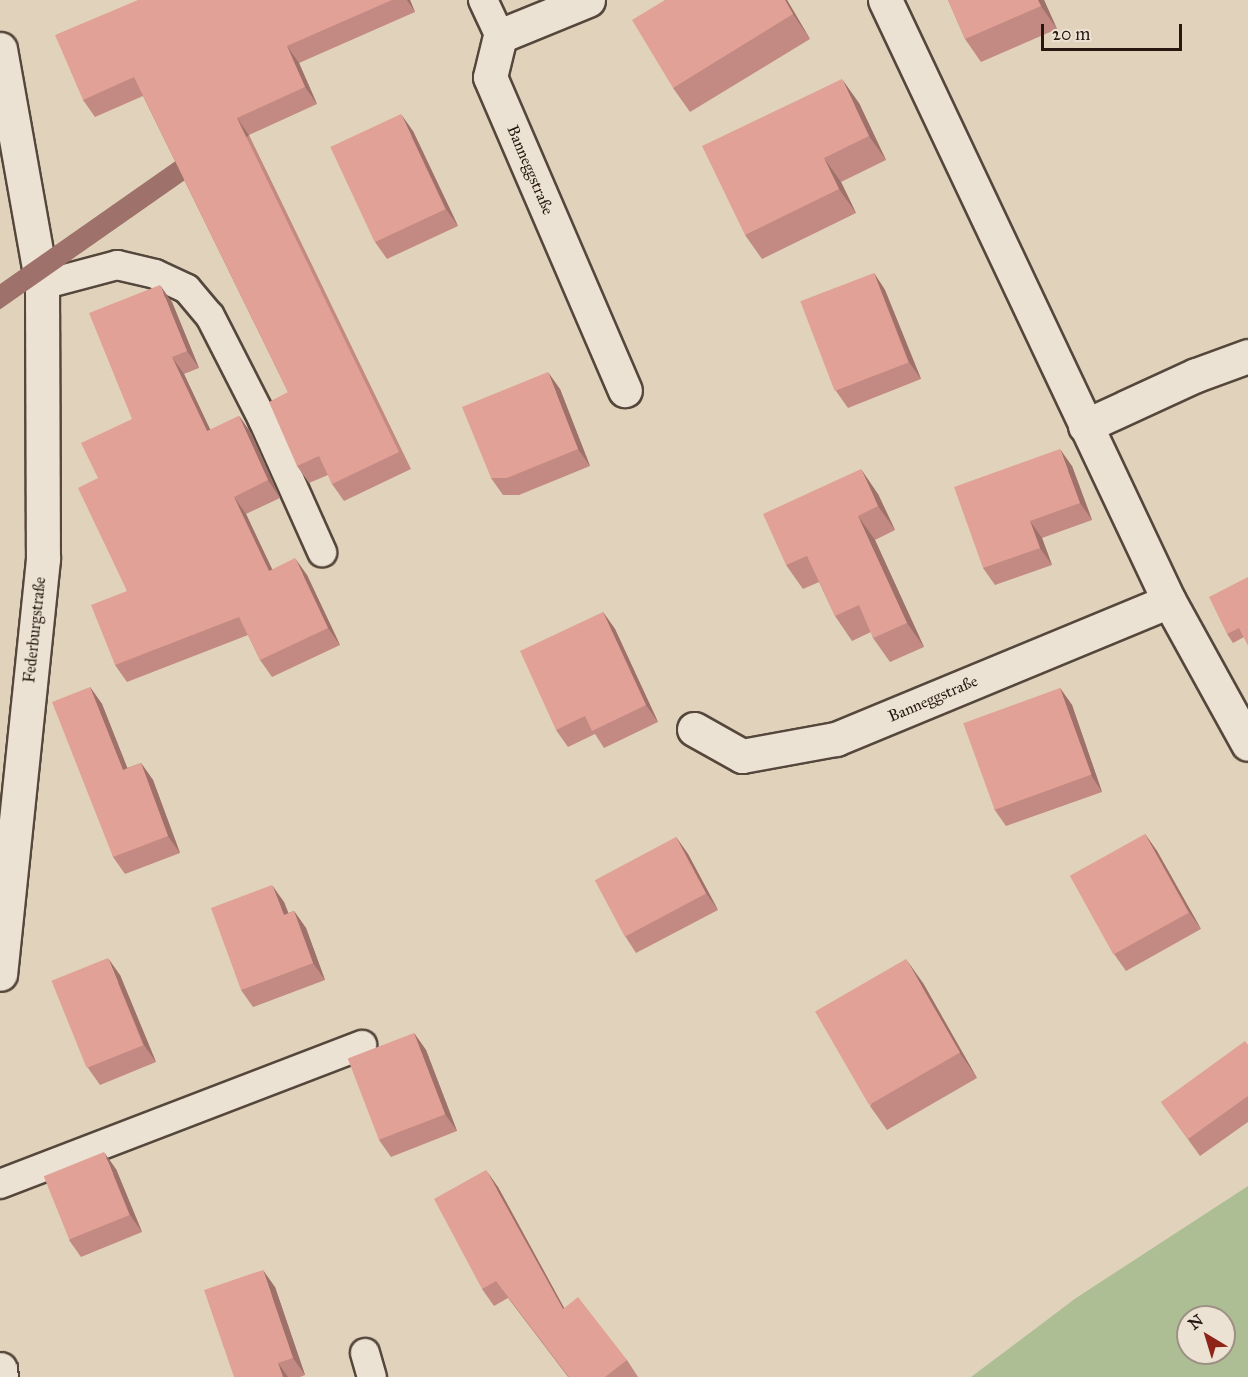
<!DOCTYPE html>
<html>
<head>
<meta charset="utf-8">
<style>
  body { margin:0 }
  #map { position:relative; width:1248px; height:1377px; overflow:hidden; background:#e1d3bb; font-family:"IM FELL Great Primer",serif }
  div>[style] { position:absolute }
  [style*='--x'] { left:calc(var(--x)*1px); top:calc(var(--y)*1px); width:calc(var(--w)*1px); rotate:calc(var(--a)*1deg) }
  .green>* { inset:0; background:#aebe94 }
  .roads { filter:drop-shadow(2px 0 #55473c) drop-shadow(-2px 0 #55473c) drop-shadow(0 2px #55473c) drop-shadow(0 -2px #55473c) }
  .lane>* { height:28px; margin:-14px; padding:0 14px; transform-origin:14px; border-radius:14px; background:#ece2d3 }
  .street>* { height:33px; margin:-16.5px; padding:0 16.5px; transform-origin:16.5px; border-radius:16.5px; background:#ece2d3 }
  .wall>* { inset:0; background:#c28a82 }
  .shaded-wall>* { inset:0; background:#9e716a; transform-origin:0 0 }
  .building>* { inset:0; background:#e2a197; transform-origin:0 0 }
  span { translate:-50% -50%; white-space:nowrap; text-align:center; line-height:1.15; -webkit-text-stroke:6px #ece2d3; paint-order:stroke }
  .street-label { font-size:16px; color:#261811 }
  .north { position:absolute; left:1176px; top:1305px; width:60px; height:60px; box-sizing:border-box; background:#ece2d3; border:2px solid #9d9185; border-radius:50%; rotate:322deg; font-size:16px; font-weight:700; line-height:24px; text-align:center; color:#261811 }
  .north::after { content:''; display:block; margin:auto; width:21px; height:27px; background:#8f2418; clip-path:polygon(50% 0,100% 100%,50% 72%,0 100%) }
  .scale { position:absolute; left:1041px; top:24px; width:141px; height:27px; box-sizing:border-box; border:3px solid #261811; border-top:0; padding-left:8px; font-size:18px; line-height:21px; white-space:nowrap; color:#261811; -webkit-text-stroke:4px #ece2d3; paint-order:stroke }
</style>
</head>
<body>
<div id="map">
  <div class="green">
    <div style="clip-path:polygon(evenodd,1248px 1186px,1248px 1377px,971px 1377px,1076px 1298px,1248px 1186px,1188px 1317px,1224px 1317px,1224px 1353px,1188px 1353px,1188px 1317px)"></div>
  </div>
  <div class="roads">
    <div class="lane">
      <div style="--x:483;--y:0;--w:40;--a:65"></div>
      <div style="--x:42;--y:285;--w:78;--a:-14.9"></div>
      <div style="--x:117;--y:265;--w:39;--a:13"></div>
      <div style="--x:155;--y:274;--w:35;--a:25"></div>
      <div style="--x:187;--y:289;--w:35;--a:50"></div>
      <div style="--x:210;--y:316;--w:117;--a:63"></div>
      <div style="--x:263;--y:420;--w:145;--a:65.9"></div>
      <div style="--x:0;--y:1184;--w:388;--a:-21"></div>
      <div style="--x:365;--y:1353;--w:25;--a:74"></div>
    </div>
    <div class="street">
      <div style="--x:588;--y:0;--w:95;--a:157.8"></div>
      <div style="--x:500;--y:36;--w:42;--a:103.7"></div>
      <div style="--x:490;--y:77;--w:341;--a:66.7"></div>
      <div style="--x:885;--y:0;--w:665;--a:64.71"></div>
      <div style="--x:1169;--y:601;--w:163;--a:61.1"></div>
      <div style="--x:0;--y:49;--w:240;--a:79.9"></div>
      <div style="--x:42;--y:285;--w:274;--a:89.8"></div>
      <div style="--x:43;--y:559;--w:417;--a:95.9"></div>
      <div style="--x:1085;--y:426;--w:122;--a:-24.7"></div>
      <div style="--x:1196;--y:375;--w:55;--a:-20.1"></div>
      <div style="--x:694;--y:729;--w:55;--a:29.4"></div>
      <div style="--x:742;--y:756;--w:96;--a:-10.3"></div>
      <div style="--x:836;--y:739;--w:360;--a:-22.5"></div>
      <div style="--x:0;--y:1369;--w:8;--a:83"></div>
    </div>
  </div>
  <div class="wall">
    <div style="clip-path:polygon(138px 0,410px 0,415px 12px,299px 63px,317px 104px,249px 135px,411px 469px,344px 501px,332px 484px,328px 475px,309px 483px,297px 466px,288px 392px,143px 96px,95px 117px,83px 100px)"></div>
    <div style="clip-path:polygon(787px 0,810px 39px,690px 112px,673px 88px)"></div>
    <div style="clip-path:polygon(948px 0,1044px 0,1057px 29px,981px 62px,965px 39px)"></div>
    <div style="clip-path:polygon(859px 103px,886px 160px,841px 182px,856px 213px,762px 259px,745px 235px)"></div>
    <div style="clip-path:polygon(413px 131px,458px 226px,387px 259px,375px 242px)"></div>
    <div style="clip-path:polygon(874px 273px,885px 290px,921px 379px,848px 408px,836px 391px)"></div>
    <div style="clip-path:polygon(172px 302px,199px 368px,184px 374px,210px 430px,239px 416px,251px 433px,280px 498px,246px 514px,272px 569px,307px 575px,340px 645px,272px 677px,260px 660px,248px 635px,127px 682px,115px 665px,127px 591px,98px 478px,132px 419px)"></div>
    <div style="clip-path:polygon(560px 389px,590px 466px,519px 495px,503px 495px,491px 478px)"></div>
    <div style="clip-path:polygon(1072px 466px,1092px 520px,1042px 538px,1052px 565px,995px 585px,983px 568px)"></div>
    <div style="clip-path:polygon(878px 494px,895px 530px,875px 540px,924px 647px,890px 662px,873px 638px,871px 632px,852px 641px,835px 616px,819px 582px,803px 589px,786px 565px)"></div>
    <div style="clip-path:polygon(1248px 577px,1244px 637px,1233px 643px,1227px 634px)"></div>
    <div style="clip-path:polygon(603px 612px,615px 629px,658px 722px,604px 748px,595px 734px,568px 747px,556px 730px)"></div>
    <div style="clip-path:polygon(90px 687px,102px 704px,127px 768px,141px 763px,153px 780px,180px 853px,125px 874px,113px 857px)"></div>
    <div style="clip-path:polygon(1060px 688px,1072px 705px,1102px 792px,1006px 826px,994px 809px)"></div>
    <div style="clip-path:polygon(1145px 834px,1157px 851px,1201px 929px,1126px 971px,1114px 954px)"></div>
    <div style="clip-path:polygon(676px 837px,688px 854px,718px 910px,636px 953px,625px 936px)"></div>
    <div style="clip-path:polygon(284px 902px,288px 913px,294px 911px,306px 928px,325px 980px,253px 1007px,241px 990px)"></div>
    <div style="clip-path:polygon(120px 975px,156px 1062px,100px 1085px,88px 1068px)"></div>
    <div style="clip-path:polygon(923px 983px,977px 1078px,887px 1130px,870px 1106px)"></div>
    <div style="clip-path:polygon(414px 1033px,426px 1050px,457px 1131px,391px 1157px,379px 1140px)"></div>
    <div style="clip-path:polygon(1248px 1045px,1248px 1122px,1200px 1156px,1161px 1102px)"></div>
    <div style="clip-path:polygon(116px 1169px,142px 1232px,81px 1257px,69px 1240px)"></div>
    <div style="clip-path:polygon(498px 1187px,564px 1308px,627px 1360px,638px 1377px,568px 1377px,508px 1298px,494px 1306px,482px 1289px)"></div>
    <div style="clip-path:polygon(275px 1287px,305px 1375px,300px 1377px,234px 1377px)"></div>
  </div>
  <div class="shaded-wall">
    <div style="clip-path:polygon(407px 0,410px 0,415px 12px)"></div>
    <div style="clip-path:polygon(785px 0,787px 0,810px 39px,793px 14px)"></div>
    <div style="clip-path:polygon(1038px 0,1044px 0,1057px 29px,1041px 6px)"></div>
    <div style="clip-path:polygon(287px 46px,299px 63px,317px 104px,305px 87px)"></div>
    <div style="clip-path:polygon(842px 79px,859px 103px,886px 160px,869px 136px)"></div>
    <div style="clip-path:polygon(401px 114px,413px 131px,458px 226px,446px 209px)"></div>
    <div style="left:237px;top:118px;width:21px;height:371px;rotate:55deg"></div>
    <div style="clip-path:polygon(824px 158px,841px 182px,856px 213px,839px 189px)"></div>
    <div style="clip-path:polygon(874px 273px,885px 290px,921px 379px,909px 362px)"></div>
    <div style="clip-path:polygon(160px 285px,172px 302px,199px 368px,187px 351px)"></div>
    <div style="clip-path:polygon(172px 357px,184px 374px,219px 448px,207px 431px)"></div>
    <div style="clip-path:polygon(548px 372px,560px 389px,590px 466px,578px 449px)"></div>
    <div style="clip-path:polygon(239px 416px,251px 433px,280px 498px,268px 480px)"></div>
    <div style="clip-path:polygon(1060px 449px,1072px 466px,1092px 520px,1080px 503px)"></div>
    <div style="clip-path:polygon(861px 469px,878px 494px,895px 530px,878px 506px)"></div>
    <div style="clip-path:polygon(234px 497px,246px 514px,281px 588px,269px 571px)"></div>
    <div style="clip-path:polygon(858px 516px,875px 540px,924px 647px,907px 623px)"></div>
    <div style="clip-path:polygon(1030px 521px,1042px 538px,1052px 565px,1040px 548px)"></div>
    <div style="clip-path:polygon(295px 558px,307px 575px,340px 645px,328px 628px)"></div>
    <div style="clip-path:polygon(603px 612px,615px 629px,658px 722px,646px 705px)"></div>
    <div style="clip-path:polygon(90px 687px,102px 704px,135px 787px,123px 770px)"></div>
    <div style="clip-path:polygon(1060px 688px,1072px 705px,1102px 792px,1091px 775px)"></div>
    <div style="clip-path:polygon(141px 763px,153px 780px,180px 853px,168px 836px)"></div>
    <div style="clip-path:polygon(1145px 834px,1157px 851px,1201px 929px,1189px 912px)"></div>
    <div style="clip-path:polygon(676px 837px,688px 854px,718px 910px,706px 893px)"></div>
    <div style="clip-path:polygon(272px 885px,284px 902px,296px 932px,284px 915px)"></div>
    <div style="clip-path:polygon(294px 911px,306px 928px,325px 980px,313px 963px)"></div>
    <div style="clip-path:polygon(108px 958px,120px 975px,156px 1062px,144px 1045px)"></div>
    <div style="clip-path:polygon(906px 959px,923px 983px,977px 1078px,960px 1053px)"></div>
    <div style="clip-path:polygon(414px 1033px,426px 1050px,457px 1131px,445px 1114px)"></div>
    <div style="clip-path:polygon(104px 1152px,116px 1169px,142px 1232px,130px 1215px)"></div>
    <div style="clip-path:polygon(486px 1170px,498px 1187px,574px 1326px,563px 1309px)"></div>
    <div style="clip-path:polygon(263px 1270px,275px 1287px,305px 1375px,293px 1358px)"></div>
    <div style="clip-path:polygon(278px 1363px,288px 1377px,283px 1377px)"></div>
  </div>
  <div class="building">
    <div style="clip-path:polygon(138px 0,392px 0,287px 46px,305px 87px,237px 118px,399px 452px,332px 484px,319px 456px,297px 466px,269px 402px,288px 392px,134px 77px,83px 100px,55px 35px)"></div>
    <div style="clip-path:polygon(665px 0,785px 0,793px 14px,673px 88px,632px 20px)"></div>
    <div style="clip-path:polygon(948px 0,1038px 0,1041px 6px,965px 39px)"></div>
    <div style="clip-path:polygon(842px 79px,869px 136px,824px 158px,839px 189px,745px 235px,702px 146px)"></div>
    <div style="left:401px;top:114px;width:105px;height:78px;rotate:65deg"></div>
    <div style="left:874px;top:273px;width:96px;height:79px;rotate:69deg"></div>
    <div style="clip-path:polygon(160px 285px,187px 351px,172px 357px,207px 431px,239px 416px,268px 480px,234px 497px,269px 571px,295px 558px,328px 628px,260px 660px,239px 617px,115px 665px,91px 605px,127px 591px,78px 488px,98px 478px,81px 443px,132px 419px,89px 313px)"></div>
    <div style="clip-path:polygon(548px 372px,578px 449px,507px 478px,491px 478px,462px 407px)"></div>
    <div style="clip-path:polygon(1060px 449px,1080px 503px,1030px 521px,1040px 548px,983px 568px,954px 487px)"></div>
    <div style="clip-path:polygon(861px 469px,878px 506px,858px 516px,907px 623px,873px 638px,859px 605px,835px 616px,807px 556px,786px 565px,763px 514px)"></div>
    <div style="clip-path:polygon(1248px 577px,1248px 646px,1239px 628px,1227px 634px,1209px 597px)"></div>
    <div style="clip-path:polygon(603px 612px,646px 705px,592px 731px,585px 716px,556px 730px,520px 651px)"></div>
    <div style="clip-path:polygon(90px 687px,123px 770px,141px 763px,168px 836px,113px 857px,52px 702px)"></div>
    <div style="left:1060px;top:688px;width:92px;height:103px;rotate:70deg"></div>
    <div style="left:1145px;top:834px;width:90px;height:86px;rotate:61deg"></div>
    <div style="left:676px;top:837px;width:64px;height:92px;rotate:62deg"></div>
    <div style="clip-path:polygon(272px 885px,284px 915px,294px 911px,313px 963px,241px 990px,211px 908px)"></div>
    <div style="left:108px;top:958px;width:94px;height:61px;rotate:68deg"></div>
    <div style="left:906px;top:959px;width:108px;height:105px;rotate:60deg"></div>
    <div style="left:414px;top:1033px;width:87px;height:71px;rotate:69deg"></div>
    <div style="clip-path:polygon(1245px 1041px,1248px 1045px,1248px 1096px,1188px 1139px,1161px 1102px)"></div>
    <div style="left:104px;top:1152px;width:68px;height:65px;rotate:68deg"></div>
    <div style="clip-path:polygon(486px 1170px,563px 1309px,578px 1297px,627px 1360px,605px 1377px,569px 1377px,496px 1281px,482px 1289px,434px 1199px)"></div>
    <div style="clip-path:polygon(263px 1270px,293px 1358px,278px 1363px,283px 1377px,234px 1377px,204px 1290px)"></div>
  </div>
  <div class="street-label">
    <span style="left:530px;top:170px;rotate:67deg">Banneggstraße</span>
    <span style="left:35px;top:630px;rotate:-84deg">Federburgstraße</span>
    <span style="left:933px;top:699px;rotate:-23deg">Banneggstraße</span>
  </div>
  <div class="north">N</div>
  <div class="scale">20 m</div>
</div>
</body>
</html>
